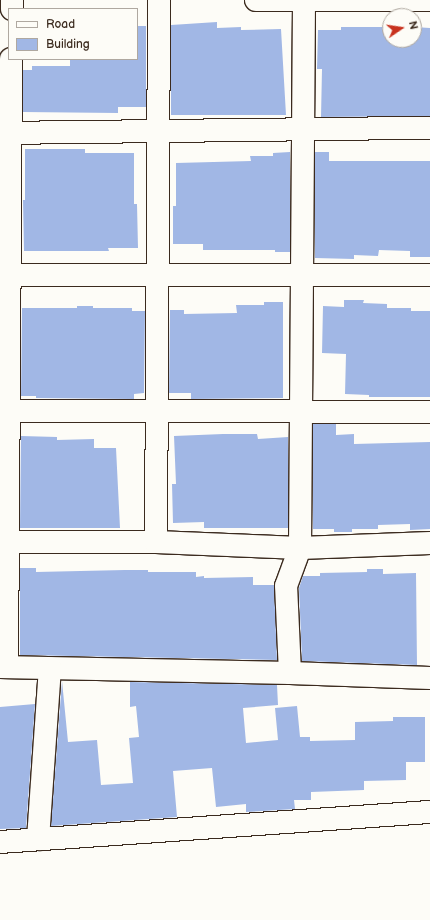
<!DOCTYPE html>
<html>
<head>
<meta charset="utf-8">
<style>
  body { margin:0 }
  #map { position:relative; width:430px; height:920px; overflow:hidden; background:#fdfcf7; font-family:"Balsamiq Sans",sans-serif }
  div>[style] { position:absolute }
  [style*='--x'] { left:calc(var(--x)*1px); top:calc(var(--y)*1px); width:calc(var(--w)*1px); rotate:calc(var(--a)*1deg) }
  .building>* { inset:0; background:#a1b7e5 }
  .roads { filter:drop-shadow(1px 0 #3b2a1e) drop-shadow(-1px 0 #3b2a1e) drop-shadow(0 1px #3b2a1e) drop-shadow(0 -1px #3b2a1e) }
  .minor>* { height:22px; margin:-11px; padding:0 11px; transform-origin:11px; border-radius:11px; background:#fdfcf7 }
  span { translate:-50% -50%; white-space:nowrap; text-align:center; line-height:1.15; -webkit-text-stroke:3px #fdfcf7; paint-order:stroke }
  .legend { position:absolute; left:8px; top:8px; width:130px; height:52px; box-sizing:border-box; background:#fdfcf7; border:1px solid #afa8a0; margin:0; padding:5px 7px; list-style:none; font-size:12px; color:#3b2a1e }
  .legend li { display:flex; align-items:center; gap:8px; height:20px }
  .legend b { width:20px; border:1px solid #afa8a0 }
  .north { position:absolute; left:382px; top:8px; width:40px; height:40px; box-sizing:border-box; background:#fdfcf7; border:1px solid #afa8a0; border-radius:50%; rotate:77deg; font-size:11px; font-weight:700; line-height:16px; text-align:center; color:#3b2a1e }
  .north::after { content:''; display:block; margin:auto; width:14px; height:18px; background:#c8321e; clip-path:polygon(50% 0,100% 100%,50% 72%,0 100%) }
</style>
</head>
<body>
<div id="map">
  <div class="building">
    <div style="clip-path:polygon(217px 22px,217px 28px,241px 27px,241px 30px,281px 29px,286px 115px,171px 115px,171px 25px)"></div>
    <div style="clip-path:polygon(137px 26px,146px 26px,146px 107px,118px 107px,118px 113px,23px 112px,23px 70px,32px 70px,32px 66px,70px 66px,70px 59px,137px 59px)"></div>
    <div style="clip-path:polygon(341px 27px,390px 27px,390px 40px,414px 40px,414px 27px,430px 28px,430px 116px,321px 117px,322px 69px,317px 69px,318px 30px,341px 30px)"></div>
    <div style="clip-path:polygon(25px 149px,85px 149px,85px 153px,134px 153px,134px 204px,137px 204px,138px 248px,108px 248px,109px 251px,24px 251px,23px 200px,25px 200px)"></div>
    <div style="clip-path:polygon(290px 152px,290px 252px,275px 252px,275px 250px,203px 250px,203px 244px,173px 244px,173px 206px,176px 206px,176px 163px,251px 161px,250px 156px,273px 156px,273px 153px)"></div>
    <div style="clip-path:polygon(315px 152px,329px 152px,329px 161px,430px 161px,430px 257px,410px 257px,410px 251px,379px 250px,378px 256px,354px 255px,354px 259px,315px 258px)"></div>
    <div style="clip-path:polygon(344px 300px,364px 300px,363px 303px,387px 304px,387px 308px,411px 308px,411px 311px,430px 311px,430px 397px,369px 397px,369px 395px,345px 394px,346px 354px,322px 353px,323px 306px,344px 307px)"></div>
    <div style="clip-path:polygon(264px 302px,283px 302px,283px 398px,191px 399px,191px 393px,169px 393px,170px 310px,184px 310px,184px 314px,237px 313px,236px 305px,264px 305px)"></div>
    <div style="clip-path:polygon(77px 306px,93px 306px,93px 308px,132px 308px,132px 311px,145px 311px,144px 393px,134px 394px,134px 399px,36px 398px,36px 396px,21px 396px,22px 308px,77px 308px)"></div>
    <div style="clip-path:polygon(313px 424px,336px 424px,336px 435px,354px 434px,354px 444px,430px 442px,430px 529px,410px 530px,410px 524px,378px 525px,378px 529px,352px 529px,352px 532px,334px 532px,334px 529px,313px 529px)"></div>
    <div style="clip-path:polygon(223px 434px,257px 434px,258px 439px,288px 437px,288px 528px,204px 528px,204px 522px,173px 523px,172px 484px,176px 484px,174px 436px)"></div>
    <div style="clip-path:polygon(21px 436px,57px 437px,57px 440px,94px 439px,94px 448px,116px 448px,120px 528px,20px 528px)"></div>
    <div style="clip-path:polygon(20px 568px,36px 568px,36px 572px,125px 570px,148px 570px,148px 572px,196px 572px,196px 577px,204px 576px,204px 578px,253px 577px,253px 585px,274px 585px,277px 660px,20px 655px)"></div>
    <div style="clip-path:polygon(367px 569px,383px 569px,383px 574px,416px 573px,417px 665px,302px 661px,299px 588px,303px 576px,320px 576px,320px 573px,367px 572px)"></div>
    <div style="clip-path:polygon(62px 681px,68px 742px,97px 740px,101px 785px,133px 783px,129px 738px,139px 737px,136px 706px,130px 707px,130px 682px,277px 685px,278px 705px,243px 708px,246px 743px,278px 740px,275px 708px,297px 706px,300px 737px,310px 737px,310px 741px,355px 740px,355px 722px,393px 721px,393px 717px,425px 717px,425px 762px,406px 762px,406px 780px,364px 781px,364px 790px,311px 792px,311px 800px,294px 800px,295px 809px,246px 812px,246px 804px,216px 807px,212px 768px,173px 771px,177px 817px,51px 826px)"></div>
    <div style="clip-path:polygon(35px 704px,26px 828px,0 829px,0 707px)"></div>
  </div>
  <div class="roads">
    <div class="minor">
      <div style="--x:256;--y:0;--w:174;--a:0"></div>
      <div style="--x:12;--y:9;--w:9;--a:-90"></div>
      <div style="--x:0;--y:133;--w:430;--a:-0.7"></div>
      <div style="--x:0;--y:275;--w:430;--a:0"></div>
      <div style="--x:0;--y:411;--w:430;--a:0.1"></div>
      <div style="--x:0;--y:542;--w:156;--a:0"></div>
      <div style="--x:156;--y:542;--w:144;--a:2.4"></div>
      <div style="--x:300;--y:548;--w:130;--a:-2.2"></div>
      <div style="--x:156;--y:542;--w:542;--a:-89.68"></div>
      <div style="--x:0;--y:667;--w:290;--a:1.2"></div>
      <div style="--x:290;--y:673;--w:140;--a:2"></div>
      <div style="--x:7;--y:667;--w:608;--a:-89.62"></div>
      <div style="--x:290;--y:673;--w:87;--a:-92.6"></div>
      <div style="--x:286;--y:586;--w:40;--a:-69.8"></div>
      <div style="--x:300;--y:548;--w:548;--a:-89.58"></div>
      <div style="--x:38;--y:839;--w:171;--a:-86"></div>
      <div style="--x:0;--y:842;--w:431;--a:-4"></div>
    </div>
  </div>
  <ul class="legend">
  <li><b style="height:5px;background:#fdfcf7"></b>Road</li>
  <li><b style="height:11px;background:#a1b7e5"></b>Building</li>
  </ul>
  <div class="north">N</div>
</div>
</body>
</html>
